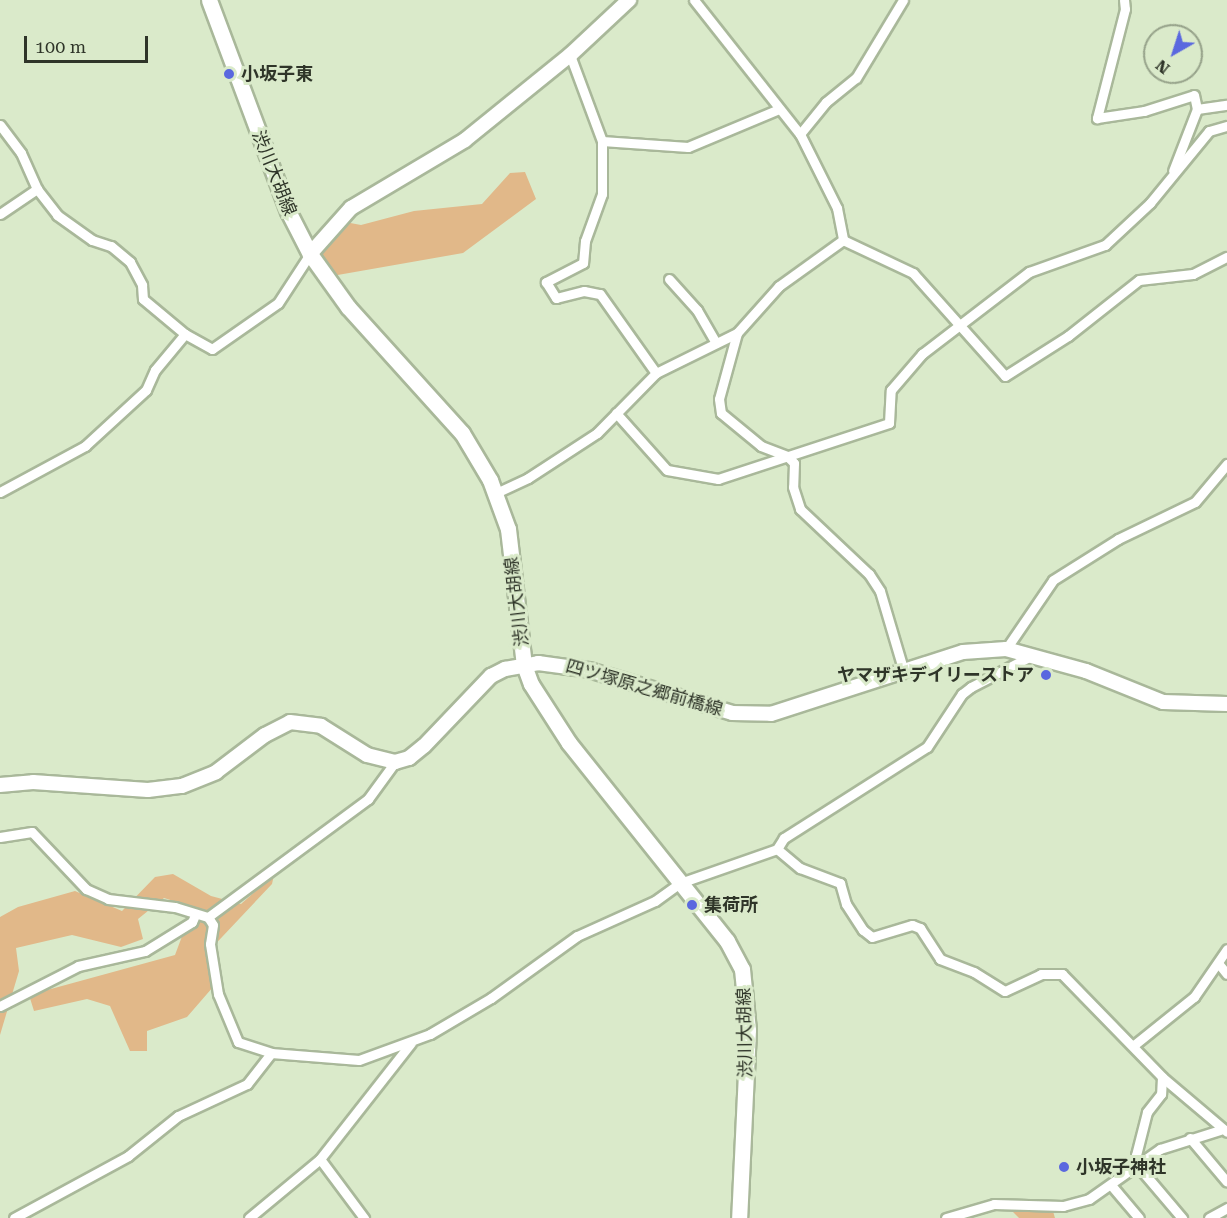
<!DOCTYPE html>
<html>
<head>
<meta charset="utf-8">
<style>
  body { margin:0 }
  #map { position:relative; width:1227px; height:1218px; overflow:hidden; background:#daeaca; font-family:"Roboto Serif","Noto Sans JP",serif }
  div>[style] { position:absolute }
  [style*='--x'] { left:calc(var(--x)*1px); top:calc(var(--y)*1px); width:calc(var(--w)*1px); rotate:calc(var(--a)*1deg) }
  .green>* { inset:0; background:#e1b889 }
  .roads { filter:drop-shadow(2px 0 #a9b89a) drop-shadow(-2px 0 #a9b89a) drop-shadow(0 2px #a9b89a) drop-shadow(0 -2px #a9b89a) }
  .street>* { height:9px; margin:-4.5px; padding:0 4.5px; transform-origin:4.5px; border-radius:4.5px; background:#fff }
  .secondary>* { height:14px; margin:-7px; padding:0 7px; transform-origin:7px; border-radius:7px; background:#fff }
  .primary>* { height:15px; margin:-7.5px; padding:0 7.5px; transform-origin:7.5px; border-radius:7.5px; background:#fff }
  .dots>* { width:16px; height:16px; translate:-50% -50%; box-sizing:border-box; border:3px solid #daeaca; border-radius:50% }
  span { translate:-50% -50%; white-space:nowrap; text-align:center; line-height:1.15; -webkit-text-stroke:6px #daeaca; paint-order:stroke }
  .poi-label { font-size:18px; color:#2f3529; font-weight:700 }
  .left { translate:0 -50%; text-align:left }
  .right { translate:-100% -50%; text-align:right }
  .street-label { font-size:18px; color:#2f3529 }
  .north { position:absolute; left:1143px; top:24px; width:60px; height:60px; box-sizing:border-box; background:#daeaca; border:2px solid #96a28a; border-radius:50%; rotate:219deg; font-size:16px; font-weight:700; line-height:24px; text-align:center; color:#2f3529 }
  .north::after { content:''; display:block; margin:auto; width:21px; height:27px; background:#5a68df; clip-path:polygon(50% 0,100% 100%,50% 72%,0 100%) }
  .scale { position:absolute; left:24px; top:36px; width:124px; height:27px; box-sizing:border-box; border:3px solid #2f3529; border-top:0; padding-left:8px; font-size:18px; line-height:21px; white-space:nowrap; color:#2f3529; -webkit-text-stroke:4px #daeaca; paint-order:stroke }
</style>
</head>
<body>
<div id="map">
  <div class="green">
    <div style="clip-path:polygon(525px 172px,536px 199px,463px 253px,332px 276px,316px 256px,345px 222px,361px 225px,414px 211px,482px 204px,510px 173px)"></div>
    <div style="clip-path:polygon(173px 874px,211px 896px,241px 904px,274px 875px,272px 884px,206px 954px,213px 987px,187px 1017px,147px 1031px,147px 1051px,130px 1051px,110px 1006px,87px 999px,34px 1011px,29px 995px,175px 955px,193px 907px,164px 898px,138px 919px,143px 939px,121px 947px,72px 935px,16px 948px,19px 971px,0 1035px,0 917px,18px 907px,75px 891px,122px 911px,155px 877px)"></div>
    <div style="clip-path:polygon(1052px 1208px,1055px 1218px,1019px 1218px,1012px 1211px)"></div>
  </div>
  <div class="roads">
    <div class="street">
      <div style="--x:694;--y:0;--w:171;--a:51.7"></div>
      <div style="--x:800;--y:134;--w:83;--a:63.4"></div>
      <div style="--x:837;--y:208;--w:33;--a:79"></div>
      <div style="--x:1124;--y:0;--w:9;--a:84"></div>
      <div style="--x:1125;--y:9;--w:113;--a:104.4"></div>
      <div style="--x:1097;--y:118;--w:48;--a:-8.5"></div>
      <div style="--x:1144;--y:111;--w:52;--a:-17.7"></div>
      <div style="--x:1194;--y:95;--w:14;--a:78"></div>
      <div style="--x:1197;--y:109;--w:66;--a:111.2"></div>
      <div style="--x:570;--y:55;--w:92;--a:69.6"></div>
      <div style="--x:602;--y:141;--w:53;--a:90"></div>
      <div style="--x:602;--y:194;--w:50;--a:109.9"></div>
      <div style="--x:585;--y:241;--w:22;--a:95"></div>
      <div style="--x:583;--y:263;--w:42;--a:152.8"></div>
      <div style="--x:546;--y:282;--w:19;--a:58"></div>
      <div style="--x:556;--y:298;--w:29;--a:-14"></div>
      <div style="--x:584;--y:291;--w:16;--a:11"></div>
      <div style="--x:600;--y:294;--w:97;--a:54.7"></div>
      <div style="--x:1197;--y:109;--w:30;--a:-8"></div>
      <div style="--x:0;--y:125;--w:35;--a:53"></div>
      <div style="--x:21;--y:153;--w:39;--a:66"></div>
      <div style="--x:37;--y:189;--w:33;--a:52"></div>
      <div style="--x:57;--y:215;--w:43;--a:35.5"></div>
      <div style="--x:92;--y:240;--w:20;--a:18"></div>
      <div style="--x:111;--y:246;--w:25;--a:40"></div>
      <div style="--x:130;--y:262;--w:26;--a:62"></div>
      <div style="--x:142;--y:285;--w:14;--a:86"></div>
      <div style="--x:143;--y:299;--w:55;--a:39.8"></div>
      <div style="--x:185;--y:334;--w:31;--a:29"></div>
      <div style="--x:212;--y:349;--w:80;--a:-34.9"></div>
      <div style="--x:278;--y:303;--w:59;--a:-56.9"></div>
      <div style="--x:800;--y:134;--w:41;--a:-50.9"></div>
      <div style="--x:826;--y:102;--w:38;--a:-39"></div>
      <div style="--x:856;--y:78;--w:91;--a:-58.9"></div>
      <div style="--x:602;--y:141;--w:86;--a:4"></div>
      <div style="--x:688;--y:147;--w:99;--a:-22.7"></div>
      <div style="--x:0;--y:214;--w:45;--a:-34"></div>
      <div style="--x:843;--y:240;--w:77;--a:25.2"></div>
      <div style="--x:913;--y:273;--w:138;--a:48.2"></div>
      <div style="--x:1005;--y:376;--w:75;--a:-32.4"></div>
      <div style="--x:1068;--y:336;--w:90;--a:-38.3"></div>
      <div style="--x:1139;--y:280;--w:54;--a:-6.3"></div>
      <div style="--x:1193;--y:274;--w:38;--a:-27"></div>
      <div style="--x:669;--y:279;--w:42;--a:47.9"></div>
      <div style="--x:697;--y:310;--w:38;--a:60"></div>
      <div style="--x:737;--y:333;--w:68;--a:105.3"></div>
      <div style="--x:719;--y:399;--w:14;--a:82"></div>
      <div style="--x:721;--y:413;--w:52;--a:39.5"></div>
      <div style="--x:761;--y:446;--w:28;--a:21"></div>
      <div style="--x:787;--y:456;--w:10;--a:45"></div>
      <div style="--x:794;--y:463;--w:24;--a:92"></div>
      <div style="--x:793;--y:487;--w:23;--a:72"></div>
      <div style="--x:800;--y:509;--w:95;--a:43.3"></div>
      <div style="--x:869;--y:574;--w:20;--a:57"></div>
      <div style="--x:880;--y:591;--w:84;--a:73.5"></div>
      <div style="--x:616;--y:413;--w:76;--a:48.2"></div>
      <div style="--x:667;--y:470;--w:52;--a:10"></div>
      <div style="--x:718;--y:479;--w:180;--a:-18.1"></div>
      <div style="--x:889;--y:423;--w:33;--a:-87"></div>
      <div style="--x:891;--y:390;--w:48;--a:-49.3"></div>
      <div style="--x:922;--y:354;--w:135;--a:-37.5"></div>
      <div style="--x:1029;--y:272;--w:81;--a:-19.6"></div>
      <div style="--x:1105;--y:245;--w:62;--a:-43"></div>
      <div style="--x:1150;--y:203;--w:93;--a:-50.7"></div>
      <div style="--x:1209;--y:131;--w:19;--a:-16"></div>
      <div style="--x:0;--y:492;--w:97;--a:-28.4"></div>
      <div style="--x:85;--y:446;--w:83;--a:-42.6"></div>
      <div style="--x:146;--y:390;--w:22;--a:-66"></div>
      <div style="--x:155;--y:370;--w:47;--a:-50.2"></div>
      <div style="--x:496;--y:493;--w:35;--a:-25"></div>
      <div style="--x:528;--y:478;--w:82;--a:-33.1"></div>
      <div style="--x:597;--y:433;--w:84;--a:-45.5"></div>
      <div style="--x:656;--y:373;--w:90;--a:-26.3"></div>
      <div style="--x:737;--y:333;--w:63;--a:-48.2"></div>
      <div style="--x:779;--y:286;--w:79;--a:-35.7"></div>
      <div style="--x:1006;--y:649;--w:83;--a:-55.7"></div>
      <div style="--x:1053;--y:580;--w:77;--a:-32.2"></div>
      <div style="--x:1118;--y:539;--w:85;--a:-25.7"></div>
      <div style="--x:1195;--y:502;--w:50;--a:-49.9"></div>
      <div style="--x:0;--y:837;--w:32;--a:-9"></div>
      <div style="--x:32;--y:832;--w:79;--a:46.5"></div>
      <div style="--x:86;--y:889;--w:24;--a:24"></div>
      <div style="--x:108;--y:899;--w:67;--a:6.8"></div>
      <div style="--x:175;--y:907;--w:34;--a:17"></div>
      <div style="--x:208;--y:917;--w:9;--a:58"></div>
      <div style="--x:213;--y:925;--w:19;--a:99"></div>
      <div style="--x:210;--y:944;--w:51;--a:80.9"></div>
      <div style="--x:218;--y:994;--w:52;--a:67.4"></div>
      <div style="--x:238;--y:1042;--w:35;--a:18"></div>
      <div style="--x:271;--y:1053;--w:88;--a:4.5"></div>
      <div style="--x:359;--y:1060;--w:76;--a:-20.1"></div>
      <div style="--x:430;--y:1034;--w:71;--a:-30.5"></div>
      <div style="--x:491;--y:998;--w:106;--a:-35.8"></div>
      <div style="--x:577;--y:936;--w:85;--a:-24.2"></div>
      <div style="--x:655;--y:901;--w:31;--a:-36"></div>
      <div style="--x:680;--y:883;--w:103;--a:-19.3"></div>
      <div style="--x:777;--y:849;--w:30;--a:40"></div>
      <div style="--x:800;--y:868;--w:43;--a:20.6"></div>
      <div style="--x:840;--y:883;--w:22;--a:74"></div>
      <div style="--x:846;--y:904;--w:31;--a:57"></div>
      <div style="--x:863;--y:930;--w:11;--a:38"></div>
      <div style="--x:872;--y:937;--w:42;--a:-16.7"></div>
      <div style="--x:912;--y:925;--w:9;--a:21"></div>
      <div style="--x:920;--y:928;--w:37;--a:57"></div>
      <div style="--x:940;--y:959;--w:36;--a:21"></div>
      <div style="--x:974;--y:972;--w:36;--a:32"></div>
      <div style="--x:1005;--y:991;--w:40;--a:-25"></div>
      <div style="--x:1041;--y:974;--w:21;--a:0"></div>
      <div style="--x:1062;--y:974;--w:144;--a:45.8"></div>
      <div style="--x:1162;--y:1077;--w:85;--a:40.2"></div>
      <div style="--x:777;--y:849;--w:13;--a:-58"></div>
      <div style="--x:784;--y:838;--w:169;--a:-32.5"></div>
      <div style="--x:927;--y:747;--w:64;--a:-56.6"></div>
      <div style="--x:962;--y:694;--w:11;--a:-38"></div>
      <div style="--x:971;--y:687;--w:68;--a:-27.3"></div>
      <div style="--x:208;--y:917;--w:199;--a:-36.4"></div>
      <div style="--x:368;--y:799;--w:46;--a:-53.9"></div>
      <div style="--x:1218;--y:963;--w:14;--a:51"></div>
      <div style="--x:0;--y:1006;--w:88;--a:-27.1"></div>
      <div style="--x:78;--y:966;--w:69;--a:-12.6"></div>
      <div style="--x:145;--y:951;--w:55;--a:-31.7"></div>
      <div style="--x:192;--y:922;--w:8;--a:-67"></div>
      <div style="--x:1134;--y:1045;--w:77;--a:-38.7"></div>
      <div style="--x:1194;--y:997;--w:58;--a:-55.5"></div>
      <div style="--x:1162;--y:1077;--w:17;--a:93"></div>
      <div style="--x:1161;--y:1094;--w:23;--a:128"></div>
      <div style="--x:1147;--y:1112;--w:44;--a:104.3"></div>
      <div style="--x:1136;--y:1155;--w:10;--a:84"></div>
      <div style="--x:1137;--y:1165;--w:70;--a:49.7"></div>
      <div style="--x:1190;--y:1138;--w:57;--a:49.9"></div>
      <div style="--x:320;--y:1159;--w:74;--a:53.3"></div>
      <div style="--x:1111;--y:1185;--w:43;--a:49.7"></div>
      <div style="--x:14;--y:1218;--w:130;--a:-28.5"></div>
      <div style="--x:128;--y:1156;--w:64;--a:-38.7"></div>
      <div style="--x:178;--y:1116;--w:76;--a:-24.9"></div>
      <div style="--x:247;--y:1084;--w:39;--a:-52"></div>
      <div style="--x:249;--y:1218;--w:92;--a:-39.7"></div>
      <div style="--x:320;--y:1159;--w:147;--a:-51.9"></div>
      <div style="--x:946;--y:1218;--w:50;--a:-16.3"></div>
      <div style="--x:994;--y:1204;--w:69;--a:1.7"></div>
      <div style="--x:1063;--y:1206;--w:27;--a:-15"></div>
      <div style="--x:1089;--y:1199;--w:87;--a:-35.2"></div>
      <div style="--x:1160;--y:1149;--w:63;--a:-17.6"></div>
      <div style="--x:1209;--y:1218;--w:21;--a:-29"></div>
    </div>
    <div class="secondary">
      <div style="--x:310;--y:254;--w:62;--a:-48.3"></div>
      <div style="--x:351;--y:208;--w:133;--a:-30.8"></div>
      <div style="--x:465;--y:140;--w:135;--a:-39"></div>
      <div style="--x:570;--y:55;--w:81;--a:-43"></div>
      <div style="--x:0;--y:785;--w:33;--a:-5"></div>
      <div style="--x:33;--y:782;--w:115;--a:4"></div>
      <div style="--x:148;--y:790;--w:34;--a:-7"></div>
      <div style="--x:182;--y:786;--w:37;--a:-22"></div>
      <div style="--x:216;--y:772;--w:61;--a:-37.1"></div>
      <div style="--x:265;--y:735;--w:28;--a:-27"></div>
      <div style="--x:290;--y:722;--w:31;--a:7"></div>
      <div style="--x:321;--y:726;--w:54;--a:32.2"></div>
      <div style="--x:367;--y:755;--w:29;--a:14"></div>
      <div style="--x:395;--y:762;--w:15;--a:-16"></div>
      <div style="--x:409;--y:758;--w:19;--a:-39"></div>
      <div style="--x:424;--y:746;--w:97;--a:-46.3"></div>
      <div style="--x:491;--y:676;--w:16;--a:-27"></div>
      <div style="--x:505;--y:669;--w:34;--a:-10"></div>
      <div style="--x:538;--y:663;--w:51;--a:7.8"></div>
      <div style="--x:589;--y:670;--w:149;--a:16.7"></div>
      <div style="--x:732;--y:713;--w:39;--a:1"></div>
      <div style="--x:771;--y:714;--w:202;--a:-17.9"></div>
      <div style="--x:963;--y:652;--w:43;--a:-4"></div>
      <div style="--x:1006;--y:649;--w:83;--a:15.4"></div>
      <div style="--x:1086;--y:671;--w:83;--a:21.9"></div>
      <div style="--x:1163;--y:702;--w:64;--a:1.8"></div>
    </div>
    <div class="primary">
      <div style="--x:209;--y:0;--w:225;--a:69.5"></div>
      <div style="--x:288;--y:211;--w:48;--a:62.9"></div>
      <div style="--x:310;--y:254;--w:65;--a:54.4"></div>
      <div style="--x:348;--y:307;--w:170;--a:47.9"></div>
      <div style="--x:462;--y:433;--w:55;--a:59.2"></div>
      <div style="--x:490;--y:480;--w:52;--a:69.8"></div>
      <div style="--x:508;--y:529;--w:137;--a:83.3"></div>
      <div style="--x:524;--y:665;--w:20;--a:70"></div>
      <div style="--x:531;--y:684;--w:70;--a:57.2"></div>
      <div style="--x:569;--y:743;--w:253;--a:51.4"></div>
      <div style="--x:727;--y:941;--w:32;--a:62"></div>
      <div style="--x:742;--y:969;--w:61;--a:84.4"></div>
      <div style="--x:748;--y:1030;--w:188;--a:92.7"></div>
    </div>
  </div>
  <div class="dots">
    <div style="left:229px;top:74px;background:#5a68df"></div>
    <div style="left:1046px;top:675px;background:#5a68df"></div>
    <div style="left:692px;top:905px;background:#5a68df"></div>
    <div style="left:1064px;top:1167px;background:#5a68df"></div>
  </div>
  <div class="poi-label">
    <span class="left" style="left:241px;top:74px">小坂子東</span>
    <span class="right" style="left:1034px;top:675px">ヤマザキデイリーストア</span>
    <span class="left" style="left:704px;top:905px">集荷所</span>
    <span class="left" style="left:1076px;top:1167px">小坂子神社</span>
  </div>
  <div class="street-label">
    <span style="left:274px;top:173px;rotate:68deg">渋川大胡線</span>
    <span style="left:517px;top:602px;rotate:-97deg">渋川大胡線</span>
    <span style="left:644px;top:688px;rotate:16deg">四ツ塚原之郷前橋線</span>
    <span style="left:745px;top:1033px;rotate:-91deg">渋川大胡線</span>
  </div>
  <div class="north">N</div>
  <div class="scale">100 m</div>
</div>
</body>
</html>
